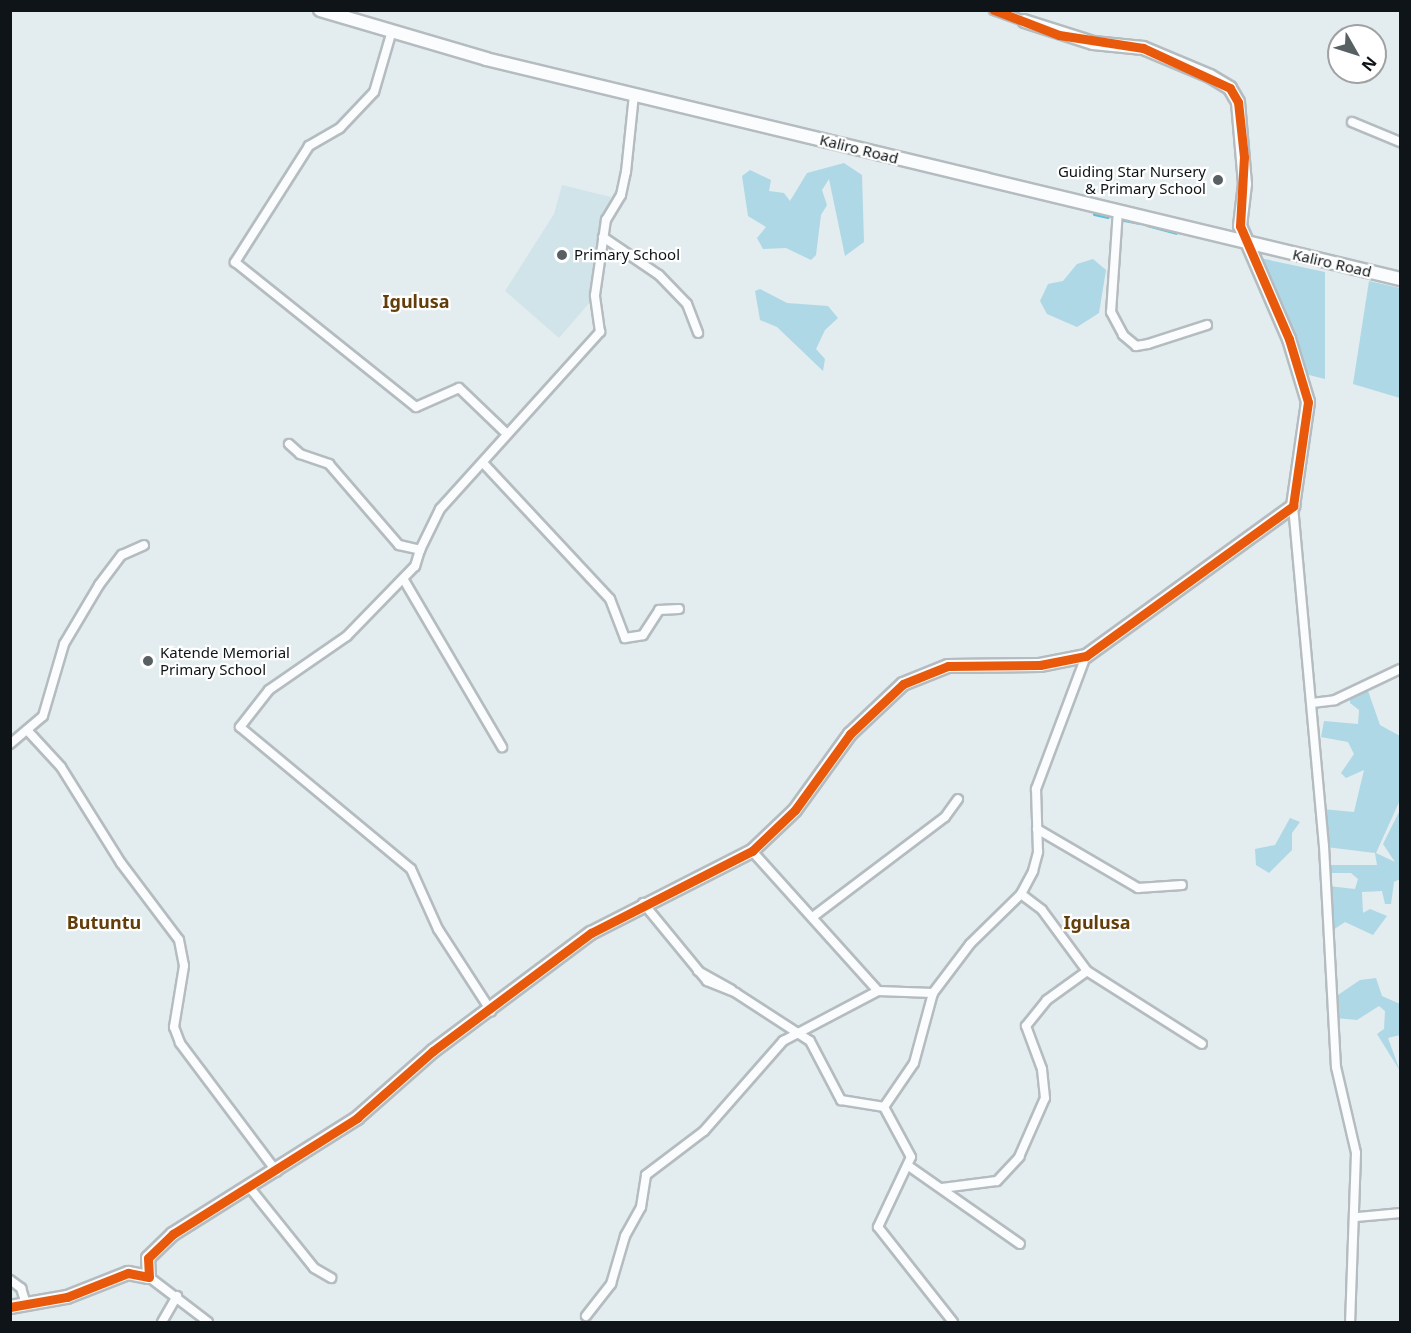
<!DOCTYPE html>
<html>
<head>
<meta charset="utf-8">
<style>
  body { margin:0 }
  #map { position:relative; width:1411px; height:1333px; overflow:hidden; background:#e3ecef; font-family:"Noto Sans",sans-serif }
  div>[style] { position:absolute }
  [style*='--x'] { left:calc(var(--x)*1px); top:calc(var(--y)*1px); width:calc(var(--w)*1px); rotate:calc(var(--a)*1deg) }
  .built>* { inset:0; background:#d1e4ea }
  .green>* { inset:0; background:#aed8e5 }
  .stream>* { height:3px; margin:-1.5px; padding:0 1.5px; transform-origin:1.5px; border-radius:1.5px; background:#56c1da }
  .roads { filter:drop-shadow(2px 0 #b5bcbf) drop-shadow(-2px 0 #b5bcbf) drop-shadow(0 2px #b5bcbf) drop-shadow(0 -2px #b5bcbf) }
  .street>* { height:8px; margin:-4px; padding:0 4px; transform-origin:4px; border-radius:4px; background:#fbfcfd }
  .secondary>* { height:12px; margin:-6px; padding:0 6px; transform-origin:6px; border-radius:6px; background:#fbfcfd }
  .cycleway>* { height:9px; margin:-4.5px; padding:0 4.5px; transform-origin:4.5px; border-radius:4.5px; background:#e8590c }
  .dots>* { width:16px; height:16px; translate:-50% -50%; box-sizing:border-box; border:3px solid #fff; border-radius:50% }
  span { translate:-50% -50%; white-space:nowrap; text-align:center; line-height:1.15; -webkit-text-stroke:4.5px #fff; paint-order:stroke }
  .street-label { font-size:15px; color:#0e1417 }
  .poi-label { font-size:15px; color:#0e1417 }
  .right { translate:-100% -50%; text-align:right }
  .left { translate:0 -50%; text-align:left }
  .quarter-label { font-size:18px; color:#623e0a; font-weight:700 }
  .frame { position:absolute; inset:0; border:12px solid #0e1417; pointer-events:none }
  .north { position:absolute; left:1327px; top:24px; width:60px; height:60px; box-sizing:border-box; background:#fff; border:2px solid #9fa1a2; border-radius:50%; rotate:129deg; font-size:16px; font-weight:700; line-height:24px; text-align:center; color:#0e1417 }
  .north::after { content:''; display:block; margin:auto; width:21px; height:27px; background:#596063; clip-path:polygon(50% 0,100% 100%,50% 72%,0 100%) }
</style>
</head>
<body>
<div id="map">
  <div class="built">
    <div style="clip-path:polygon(562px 185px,611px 197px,602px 219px,590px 302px,559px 338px,505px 291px,554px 214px)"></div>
  </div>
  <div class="green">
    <div style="clip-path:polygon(844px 163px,862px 175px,864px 242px,845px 256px,829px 179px,822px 190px,827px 205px,821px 215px,816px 255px,811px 260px,786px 248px,763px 249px,757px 238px,766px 227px,748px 216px,742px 176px,750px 170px,771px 180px,769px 191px,784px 193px,790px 201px,807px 173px)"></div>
    <div style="clip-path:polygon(1260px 258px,1325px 272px,1325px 379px,1301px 373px)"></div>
    <div style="clip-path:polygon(1093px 259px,1106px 270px,1099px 313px,1077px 327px,1047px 314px,1040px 301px,1048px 284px,1063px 281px,1077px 264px)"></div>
    <div style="clip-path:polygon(1369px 281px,1400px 288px,1400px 398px,1353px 384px)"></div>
    <div style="clip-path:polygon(760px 289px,787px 303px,828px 306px,838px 318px,825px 330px,816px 349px,825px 359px,823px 371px,777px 327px,760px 320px,755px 291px)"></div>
    <div style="clip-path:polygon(1367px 688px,1380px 725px,1400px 736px,1400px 800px,1376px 853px,1395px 862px,1383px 844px,1400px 810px,1400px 879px,1394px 882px,1391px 904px,1385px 904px,1382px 891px,1362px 892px,1363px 913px,1370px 909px,1387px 916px,1373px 935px,1345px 922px,1333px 930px,1328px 886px,1355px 889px,1358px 879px,1351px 873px,1332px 873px,1329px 865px,1377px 865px,1375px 853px,1326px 847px,1322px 809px,1354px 812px,1364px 770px,1346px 778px,1341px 773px,1354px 754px,1348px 742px,1321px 737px,1324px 721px,1358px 724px,1359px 710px,1350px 703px,1350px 693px)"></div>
    <div style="clip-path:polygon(1290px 818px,1300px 822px,1292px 833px,1292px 850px,1269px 873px,1256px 865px,1255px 849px,1275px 845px)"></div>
    <div style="clip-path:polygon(1376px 978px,1382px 996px,1400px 1004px,1400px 1035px,1388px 1038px,1400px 1071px,1377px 1034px,1384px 1029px,1385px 1011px,1379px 1006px,1357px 1020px,1336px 1018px,1335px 997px,1360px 980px)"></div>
  </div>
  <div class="stream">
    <div style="--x:1094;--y:214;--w:14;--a:12"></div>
    <div style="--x:1119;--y:219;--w:21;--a:11"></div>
    <div style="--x:1147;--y:225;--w:30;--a:15"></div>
  </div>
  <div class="roads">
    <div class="street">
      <div style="--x:994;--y:10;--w:32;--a:20"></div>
      <div style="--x:391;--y:34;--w:60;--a:106.3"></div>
      <div style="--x:374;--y:92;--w:50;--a:133.4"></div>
      <div style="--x:340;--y:128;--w:36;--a:150"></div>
      <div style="--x:309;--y:146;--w:138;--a:122.5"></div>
      <div style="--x:235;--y:262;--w:232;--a:38.7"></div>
      <div style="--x:416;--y:407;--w:47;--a:-23.8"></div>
      <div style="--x:459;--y:388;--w:65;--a:43.8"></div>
      <div style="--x:1352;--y:122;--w:52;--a:22.6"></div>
      <div style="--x:1118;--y:210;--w:102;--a:93.9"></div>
      <div style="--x:1111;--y:312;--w:26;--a:62"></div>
      <div style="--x:1123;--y:335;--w:17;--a:40"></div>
      <div style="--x:1136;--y:346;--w:12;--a:-9"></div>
      <div style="--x:1148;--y:344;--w:62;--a:-17.9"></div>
      <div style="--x:603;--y:237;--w:68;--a:34.2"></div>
      <div style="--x:659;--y:275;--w:40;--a:46"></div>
      <div style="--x:687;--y:304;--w:31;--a:69"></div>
      <div style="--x:289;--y:444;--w:15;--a:42"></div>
      <div style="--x:300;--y:454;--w:31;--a:19"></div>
      <div style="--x:329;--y:464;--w:107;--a:49.2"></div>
      <div style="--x:399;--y:545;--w:22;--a:13"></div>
      <div style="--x:420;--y:550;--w:46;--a:-64"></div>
      <div style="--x:440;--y:509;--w:239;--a:-47.9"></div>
      <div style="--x:600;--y:332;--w:37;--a:-98"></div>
      <div style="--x:595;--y:295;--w:76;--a:-81.7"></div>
      <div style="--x:606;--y:220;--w:29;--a:-59"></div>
      <div style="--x:621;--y:195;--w:24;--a:-78"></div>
      <div style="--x:626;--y:172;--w:78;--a:-84.1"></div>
      <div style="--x:485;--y:465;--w:183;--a:47"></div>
      <div style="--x:610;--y:599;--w:42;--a:69"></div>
      <div style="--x:625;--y:638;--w:18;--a:-9"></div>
      <div style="--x:643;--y:635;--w:30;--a:-57"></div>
      <div style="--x:659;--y:610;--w:20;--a:-3"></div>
      <div style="--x:1293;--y:506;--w:341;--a:84.8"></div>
      <div style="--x:1324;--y:846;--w:221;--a:86.9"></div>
      <div style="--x:1336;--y:1067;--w:88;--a:76.9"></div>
      <div style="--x:1356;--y:1153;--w:169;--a:92"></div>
      <div style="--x:420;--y:550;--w:17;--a:107"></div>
      <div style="--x:415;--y:566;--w:98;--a:134.2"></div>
      <div style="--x:347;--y:636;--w:95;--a:145.3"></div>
      <div style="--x:269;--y:690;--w:47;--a:128.1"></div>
      <div style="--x:240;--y:727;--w:222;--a:39.7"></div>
      <div style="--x:411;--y:869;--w:66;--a:65.8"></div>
      <div style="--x:438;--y:929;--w:98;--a:57.1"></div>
      <div style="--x:404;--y:580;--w:194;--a:59.6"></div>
      <div style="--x:1312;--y:703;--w:23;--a:-7"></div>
      <div style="--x:1335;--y:700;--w:72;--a:-25.5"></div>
      <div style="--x:27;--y:730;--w:50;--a:47.4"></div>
      <div style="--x:61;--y:767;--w:113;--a:58"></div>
      <div style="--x:121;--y:863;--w:96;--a:53"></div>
      <div style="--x:179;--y:940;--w:26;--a:79"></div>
      <div style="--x:184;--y:966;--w:62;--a:99.3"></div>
      <div style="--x:174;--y:1027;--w:17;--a:69"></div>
      <div style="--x:180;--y:1043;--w:161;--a:53.1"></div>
      <div style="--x:10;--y:744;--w:43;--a:-40.3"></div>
      <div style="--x:43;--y:716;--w:75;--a:-73.7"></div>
      <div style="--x:64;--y:644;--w:69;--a:-59.3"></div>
      <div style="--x:99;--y:585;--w:38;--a:-53"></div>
      <div style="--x:122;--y:555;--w:24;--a:-24"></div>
      <div style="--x:1037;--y:829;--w:117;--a:30.3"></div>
      <div style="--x:1138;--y:888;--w:44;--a:-3.9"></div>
      <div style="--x:752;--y:851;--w:188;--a:48"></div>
      <div style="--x:1021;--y:894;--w:26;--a:37"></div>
      <div style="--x:1042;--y:910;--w:76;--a:53.6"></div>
      <div style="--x:1087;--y:971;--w:136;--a:32.4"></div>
      <div style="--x:643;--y:903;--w:101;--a:50.6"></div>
      <div style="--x:707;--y:981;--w:31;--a:22"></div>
      <div style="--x:736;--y:993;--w:88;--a:33"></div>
      <div style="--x:810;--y:1041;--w:67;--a:62.3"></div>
      <div style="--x:841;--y:1100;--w:44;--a:9.2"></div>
      <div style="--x:814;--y:916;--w:164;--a:-37.1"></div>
      <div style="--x:945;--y:817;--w:22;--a:-54"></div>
      <div style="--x:698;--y:971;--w:38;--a:29"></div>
      <div style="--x:910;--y:1167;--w:134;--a:35"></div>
      <div style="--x:250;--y:1188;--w:102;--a:51.3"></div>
      <div style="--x:314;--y:1268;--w:20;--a:30"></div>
      <div style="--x:942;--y:1188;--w:55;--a:-7.3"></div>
      <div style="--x:997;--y:1181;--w:33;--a:-47"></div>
      <div style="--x:1019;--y:1157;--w:64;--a:-66.2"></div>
      <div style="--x:1045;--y:1098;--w:29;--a:-96"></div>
      <div style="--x:1042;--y:1069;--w:46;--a:-110.4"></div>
      <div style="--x:1026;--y:1026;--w:33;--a:-51"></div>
      <div style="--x:1047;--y:1000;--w:49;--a:-35.9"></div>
      <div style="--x:1357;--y:1217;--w:43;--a:-5.3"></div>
      <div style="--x:149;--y:1277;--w:74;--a:37.3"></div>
      <div style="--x:10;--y:1280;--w:14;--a:36"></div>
      <div style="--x:21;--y:1288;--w:17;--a:73"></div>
      <div style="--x:586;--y:1316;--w:41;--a:-52"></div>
      <div style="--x:611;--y:1284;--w:50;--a:-73.7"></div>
      <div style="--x:625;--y:1236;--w:33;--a:-61"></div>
      <div style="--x:641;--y:1207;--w:32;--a:-81"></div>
      <div style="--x:646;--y:1175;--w:73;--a:-37.2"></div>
      <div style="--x:704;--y:1131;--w:120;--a:-48.7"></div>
      <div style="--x:783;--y:1041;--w:107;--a:-27.8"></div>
      <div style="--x:878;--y:991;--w:55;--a:2.1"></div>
      <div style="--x:162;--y:1322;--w:30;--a:-60"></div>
      <div style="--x:953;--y:1322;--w:121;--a:-128.3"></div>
      <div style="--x:878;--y:1227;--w:77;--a:-64.8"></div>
      <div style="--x:911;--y:1157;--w:57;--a:-118.4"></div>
      <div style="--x:884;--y:1107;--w:53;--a:-55.7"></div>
      <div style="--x:914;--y:1063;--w:73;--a:-74.8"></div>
      <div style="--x:933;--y:993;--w:61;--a:-52.9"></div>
      <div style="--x:970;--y:944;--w:71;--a:-44.4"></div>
      <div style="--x:1021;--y:894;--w:26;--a:-62"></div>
      <div style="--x:1033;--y:871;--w:20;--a:-75"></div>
      <div style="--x:1038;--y:852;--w:63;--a:-91.8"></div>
      <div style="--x:1036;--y:789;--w:142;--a:-69.4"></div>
    </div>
    <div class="secondary">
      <div style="--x:320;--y:10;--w:173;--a:16.4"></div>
      <div style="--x:486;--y:59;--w:940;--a:13.53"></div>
      <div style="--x:10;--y:1307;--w:58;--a:-10"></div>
      <div style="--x:67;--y:1297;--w:66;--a:-21.5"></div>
      <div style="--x:128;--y:1273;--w:21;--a:11"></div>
      <div style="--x:149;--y:1277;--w:19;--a:-93"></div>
      <div style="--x:148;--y:1258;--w:35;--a:-44"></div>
      <div style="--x:173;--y:1234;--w:218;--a:-32.2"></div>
      <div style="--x:357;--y:1118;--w:101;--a:-41.4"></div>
      <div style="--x:433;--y:1051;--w:197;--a:-36.8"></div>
      <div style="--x:591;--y:933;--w:181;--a:-27"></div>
      <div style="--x:752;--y:851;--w:59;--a:-43.6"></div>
      <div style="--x:795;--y:810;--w:94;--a:-54.1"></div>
      <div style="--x:850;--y:734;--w:73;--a:-43.3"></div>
      <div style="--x:903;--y:684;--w:48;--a:-21.8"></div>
      <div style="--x:948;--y:666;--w:92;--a:-0.6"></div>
      <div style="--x:1040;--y:665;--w:47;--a:-11.1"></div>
      <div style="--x:1086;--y:656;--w:256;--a:-35.9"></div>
      <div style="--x:1293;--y:506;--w:105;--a:-81.8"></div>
      <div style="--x:1308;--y:402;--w:66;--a:-106.8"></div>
      <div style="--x:1289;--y:339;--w:123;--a:-113.4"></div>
      <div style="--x:1240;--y:226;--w:42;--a:-83.2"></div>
      <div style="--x:1245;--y:184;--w:82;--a:-94.9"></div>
      <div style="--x:1238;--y:102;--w:16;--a:-120"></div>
      <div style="--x:1230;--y:88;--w:23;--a:-149"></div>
      <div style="--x:1210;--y:76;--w:73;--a:-157.3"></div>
      <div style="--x:1143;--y:48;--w:50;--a:-174.3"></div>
      <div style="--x:1093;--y:43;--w:72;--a:-162.3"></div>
    </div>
  </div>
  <div class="cycleway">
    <div style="--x:10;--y:1307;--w:58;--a:-10"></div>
    <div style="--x:67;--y:1297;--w:66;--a:-21.5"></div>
    <div style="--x:128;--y:1273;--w:21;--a:11"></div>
    <div style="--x:149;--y:1277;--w:19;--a:-93"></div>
    <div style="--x:148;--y:1258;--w:35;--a:-44"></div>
    <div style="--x:173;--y:1234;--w:218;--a:-32.2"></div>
    <div style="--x:357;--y:1118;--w:101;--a:-41.4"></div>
    <div style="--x:433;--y:1051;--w:197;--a:-36.8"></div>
    <div style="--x:591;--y:933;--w:181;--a:-27"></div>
    <div style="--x:752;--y:851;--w:59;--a:-43.6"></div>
    <div style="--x:795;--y:810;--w:94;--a:-54.1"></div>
    <div style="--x:850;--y:734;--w:73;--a:-43.3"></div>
    <div style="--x:903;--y:684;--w:48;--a:-21.8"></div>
    <div style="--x:948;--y:666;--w:92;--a:-0.6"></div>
    <div style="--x:1040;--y:665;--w:47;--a:-11.1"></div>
    <div style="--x:1086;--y:656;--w:256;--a:-35.9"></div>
    <div style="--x:1293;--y:506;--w:105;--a:-81.8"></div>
    <div style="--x:1308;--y:402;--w:66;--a:-106.8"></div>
    <div style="--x:1289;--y:339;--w:123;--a:-113.4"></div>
    <div style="--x:1240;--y:226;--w:69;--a:-86.7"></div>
    <div style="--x:1244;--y:157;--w:55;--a:-96.2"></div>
    <div style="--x:1238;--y:102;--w:16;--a:-120"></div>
    <div style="--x:1230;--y:88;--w:96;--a:-155.3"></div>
    <div style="--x:1143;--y:48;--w:85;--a:-171.2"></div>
    <div style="--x:1059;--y:35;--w:70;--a:-159"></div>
  </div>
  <div class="dots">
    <div style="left:1218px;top:180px;background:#596063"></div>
    <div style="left:562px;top:255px;background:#596063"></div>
    <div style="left:148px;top:661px;background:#596063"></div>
  </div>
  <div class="street-label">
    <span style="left:859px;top:149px;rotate:14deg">Kaliro Road</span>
    <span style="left:1332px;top:263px;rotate:13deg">Kaliro Road</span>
  </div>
  <div class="poi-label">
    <span class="right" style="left:1206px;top:180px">Guiding Star Nursery<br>&amp; Primary School</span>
    <span class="left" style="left:574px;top:255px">Primary School</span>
    <span class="left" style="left:160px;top:661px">Katende Memorial<br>Primary School</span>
  </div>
  <div class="quarter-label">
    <span style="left:416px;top:301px">Igulusa</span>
    <span style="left:104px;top:922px">Butuntu</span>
    <span style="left:1097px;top:922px">Igulusa</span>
  </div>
  <div class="frame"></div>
  <div class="north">N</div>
</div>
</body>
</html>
